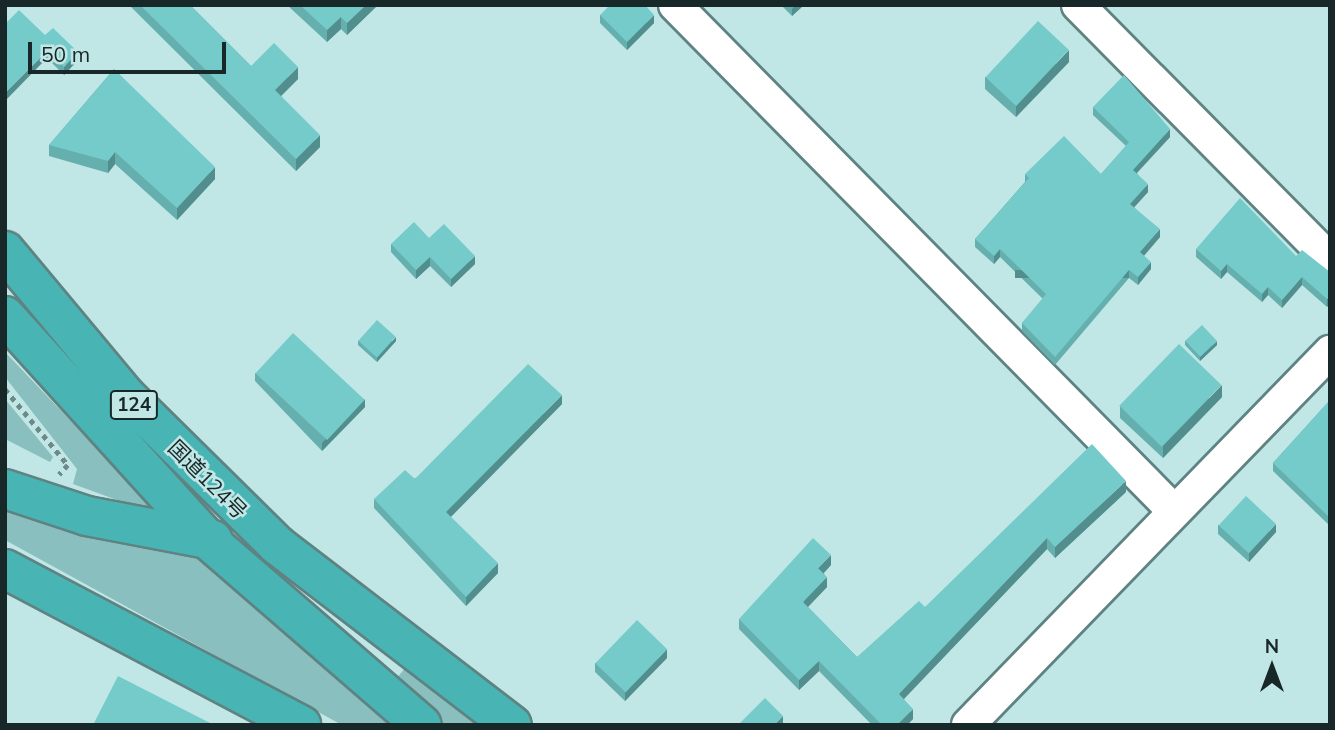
<!DOCTYPE html>
<html>
<head>
<meta charset="utf-8">
<style>
  body { margin:0 }
  #map { position:relative; width:1335px; height:730px; overflow:hidden; background:#c0e7e6; font-family:Mulish,"Noto Sans JP",sans-serif }
  div>[style] { position:absolute }
  [style*='--x'] { left:calc(var(--x)*1px); top:calc(var(--y)*1px); width:calc(var(--w)*1px); rotate:calc(var(--a)*1deg) }
  .green>* { inset:0; background:#89bfbe }
  .path>* { height:4.5px; margin-top:-2.25px; transform-origin:0; background:repeating-linear-gradient(90deg,#6d8988 0 5px,transparent 0 10px) }
  .roads { filter:drop-shadow(2px 0 #5e8382) drop-shadow(-2px 0 #5e8382) drop-shadow(0 2px #5e8382) drop-shadow(0 -2px #5e8382) }
  .minor>* { height:32px; margin:-16px; padding:0 16px; transform-origin:16px; border-radius:16px; background:#fff }
  .highway>* { height:38px; margin:-19px; padding:0 19px; transform-origin:19px; border-radius:19px; background:#48b4b4 }
  .wall>* { inset:0; background:#65afae }
  .shaded-wall>* { inset:0; background:#528e8d; transform-origin:0 0 }
  .building>* { inset:0; background:#75cbca; transform-origin:0 0 }
  span { translate:-50% -50%; white-space:nowrap; text-align:center; line-height:1.15; -webkit-text-stroke:5px #c0e7e6; paint-order:stroke }
  .shield-label span { padding:2px 5px; background:#c0e7e6; border:2px solid; border-radius:5px; -webkit-text-stroke-width:0 }
  .shield-label { font-size:19px; color:#182727; font-weight:700 }
  .street-label { font-size:21px; color:#182727 }
  .frame { position:absolute; inset:0; border:7px solid #182727; pointer-events:none }
  .north { position:absolute; left:1237px; top:632px; width:70px; height:70px; -webkit-text-stroke:5px #c0e7e6; paint-order:stroke; rotate:0deg; font-size:19px; font-weight:700; line-height:28px; text-align:center; color:#182727 }
  .north::after { content:''; display:block; margin:auto; width:24px; height:32px; background:#182727; clip-path:polygon(50% 0,100% 100%,50% 72%,0 100%) }
  .scale { position:absolute; left:28px; top:42px; width:198px; height:32px; box-sizing:border-box; border:4px solid #182727; border-top:0; padding-left:9px; font-size:21px; line-height:24px; white-space:nowrap; color:#182727; -webkit-text-stroke:5px #c0e7e6; paint-order:stroke }
</style>
</head>
<body>
<div id="map">
  <div class="green">
    <div style="clip-path:polygon(5px 352px,152px 506px,150px 512px,73px 484px,77px 469px,5px 377px)"></div>
    <div style="clip-path:polygon(5px 399px,53px 457px,50px 462px,5px 439px)"></div>
    <div style="clip-path:polygon(5px 504px,197px 556px,395px 725px,342px 725px,5px 540px)"></div>
    <div style="clip-path:polygon(405px 668px,436px 692px,476px 725px,443px 725px,426px 712px,396px 679px)"></div>
  </div>
  <div class="path">
    <div style="--x:5;--y:389;--w:99;--a:50.3"></div>
    <div style="--x:68;--y:465;--w:13;--a:132"></div>
  </div>
  <div class="roads">
    <div class="minor">
      <div style="--x:675;--y:5;--w:711;--a:45.4"></div>
      <div style="--x:1078;--y:5;--w:359;--a:45.3"></div>
      <div style="--x:968;--y:725;--w:520;--a:-45.86"></div>
    </div>
    <div class="highway">
      <div style="--x:5;--y:251;--w:187;--a:50.2"></div>
      <div style="--x:125;--y:395;--w:214;--a:44.6"></div>
      <div style="--x:277;--y:545;--w:296;--a:37.5"></div>
      <div style="--x:5;--y:316;--w:301;--a:47.8"></div>
      <div style="--x:207;--y:539;--w:284;--a:40.9"></div>
      <div style="--x:5;--y:489;--w:86;--a:18.2"></div>
      <div style="--x:87;--y:516;--w:128;--a:10.8"></div>
      <div style="--x:5;--y:569;--w:335;--a:27.8"></div>
    </div>
  </div>
  <div class="wall">
    <div style="clip-path:polygon(129px 5px,190px 5px,251px 66px,298px 79px,281px 96px,320px 147px,296px 171px)"></div>
    <div style="clip-path:polygon(287px 5px,378px 5px,347px 35px,341px 29px,327px 42px)"></div>
    <div style="clip-path:polygon(781px 5px,804px 5px,792px 16px)"></div>
    <div style="clip-path:polygon(600px 15px,654px 23px,627px 50px,600px 23px)"></div>
    <div style="clip-path:polygon(45px 35px,78px 60px,64px 75px,47px 58px)"></div>
    <div style="clip-path:polygon(1069px 62px,1016px 117px,985px 89px,985px 77px)"></div>
    <div style="clip-path:polygon(114px 69px,215px 179px,177px 220px,115px 164px,108px 173px,49px 156px,49px 145px)"></div>
    <div style="clip-path:polygon(1093px 107px,1170px 137px,1137px 173px,1148px 192px,1134px 207px,1160px 237px,1144px 256px,1151px 269px,1138px 285px,1129px 278px,1055px 365px,1022px 331px,1022px 323px,1043px 299px,1000px 257px,994px 264px,975px 247px,975px 239px,1025px 182px,1025px 174px,1101px 174px,1126px 146px,1093px 115px)"></div>
    <div style="clip-path:polygon(429px 238px,475px 264px,451px 287px,430px 266px,416px 279px,391px 252px,391px 244px)"></div>
    <div style="clip-path:polygon(1196px 249px,1296px 256px,1330px 272px,1327px 307px,1302px 285px,1282px 308px,1268px 295px,1262px 302px,1227px 272px,1221px 279px,1196px 257px)"></div>
    <div style="clip-path:polygon(358px 341px,396px 341px,377px 362px,358px 345px)"></div>
    <div style="clip-path:polygon(1185px 341px,1217px 345px,1200px 361px,1185px 345px)"></div>
    <div style="clip-path:polygon(255px 373px,365px 407px,322px 451px,255px 381px)"></div>
    <div style="clip-path:polygon(1222px 397px,1163px 458px,1120px 418px,1120px 406px)"></div>
    <div style="clip-path:polygon(1330px 400px,1330px 526px,1273px 471px,1273px 463px)"></div>
    <div style="clip-path:polygon(562px 404px,450px 517px,498px 573px,466px 606px,374px 508px,374px 499px)"></div>
    <div style="clip-path:polygon(1126px 492px,1055px 558px,1047px 549px,904px 699px,913px 719px,907px 725px,872px 725px,819px 671px,799px 690px,739px 629px,739px 619px,831px 565px,824px 573px,827px 587px,808px 607px,857px 657px,925px 607px)"></div>
    <div style="clip-path:polygon(1218px 525px,1276px 532px,1249px 562px,1218px 534px)"></div>
    <div style="clip-path:polygon(667px 658px,625px 701px,595px 672px,595px 663px)"></div>
  </div>
  <div class="shaded-wall">
    <div style="clip-path:polygon(366px 5px,378px 5px,347px 35px,347px 23px)"></div>
    <div style="clip-path:polygon(796px 5px,804px 5px,792px 16px,792px 9px)"></div>
    <div style="clip-path:polygon(654px 15px,654px 23px,627px 50px,627px 42px)"></div>
    <div style="clip-path:polygon(341px 17px,341px 29px,327px 42px,327px 30px)"></div>
    <div style="clip-path:polygon(1069px 50px,1069px 62px,1016px 117px,1016px 106px)"></div>
    <div style="clip-path:polygon(47px 51px,47px 58px,5px 101px,5px 93px)"></div>
    <div style="clip-path:polygon(78px 52px,78px 60px,64px 75px,64px 67px)"></div>
    <div style="clip-path:polygon(298px 67px,298px 79px,275px 102px,275px 90px)"></div>
    <div style="clip-path:polygon(1170px 129px,1170px 137px,1133px 177px,1133px 170px)"></div>
    <div style="clip-path:polygon(320px 135px,320px 147px,296px 171px,296px 159px)"></div>
    <div style="clip-path:polygon(115px 152px,115px 164px,108px 173px,108px 161px)"></div>
    <div style="clip-path:polygon(215px 167px,215px 179px,177px 220px,177px 208px)"></div>
    <div style="clip-path:polygon(1148px 184px,1148px 192px,1130px 212px,1130px 204px)"></div>
    <div style="clip-path:polygon(1160px 229px,1160px 237px,1140px 260px,1140px 252px)"></div>
    <div style="clip-path:polygon(1000px 249px,1000px 257px,994px 264px,994px 256px)"></div>
    <div style="clip-path:polygon(475px 256px,475px 264px,451px 287px,451px 279px)"></div>
    <div style="clip-path:polygon(430px 257px,430px 266px,416px 279px,416px 270px)"></div>
    <div style="clip-path:polygon(1151px 262px,1151px 269px,1138px 285px,1138px 277px)"></div>
    <div style="clip-path:polygon(1227px 264px,1227px 272px,1221px 279px,1221px 271px)"></div>
    <div style="left:1129px;top:270px;width:8px;height:114px;rotate:90deg"></div>
    <div style="clip-path:polygon(1302px 277px,1302px 285px,1282px 308px,1282px 300px)"></div>
    <div style="clip-path:polygon(1268px 287px,1268px 295px,1262px 302px,1262px 294px)"></div>
    <div style="clip-path:polygon(1330px 296px,1330px 304px,1327px 307px,1327px 299px)"></div>
    <div style="clip-path:polygon(396px 337px,396px 341px,377px 362px,377px 358px)"></div>
    <div style="clip-path:polygon(1217px 341px,1217px 345px,1200px 361px,1200px 357px)"></div>
    <div style="clip-path:polygon(1222px 385px,1222px 397px,1163px 458px,1163px 446px)"></div>
    <div style="clip-path:polygon(562px 395px,562px 404px,446px 522px,446px 512px)"></div>
    <div style="clip-path:polygon(365px 399px,365px 407px,322px 451px,322px 443px)"></div>
    <div style="clip-path:polygon(1126px 481px,1126px 492px,1055px 558px,1055px 547px)"></div>
    <div style="clip-path:polygon(1276px 524px,1276px 532px,1249px 562px,1249px 553px)"></div>
    <div style="clip-path:polygon(1047px 538px,1047px 549px,899px 704px,899px 694px)"></div>
    <div style="clip-path:polygon(831px 555px,831px 565px,818px 579px,818px 568px)"></div>
    <div style="clip-path:polygon(498px 563px,498px 573px,466px 606px,466px 597px)"></div>
    <div style="clip-path:polygon(827px 577px,827px 587px,803px 612px,803px 602px)"></div>
    <div style="clip-path:polygon(667px 649px,667px 658px,625px 701px,625px 693px)"></div>
    <div style="clip-path:polygon(819px 661px,819px 671px,799px 690px,799px 680px)"></div>
    <div style="clip-path:polygon(913px 709px,913px 719px,907px 725px,897px 725px)"></div>
    <div style="clip-path:polygon(783px 716px,783px 725px,774px 725px)"></div>
  </div>
  <div class="building">
    <div style="clip-path:polygon(140px 5px,190px 5px,251px 66px,274px 43px,298px 67px,275px 90px,320px 135px,296px 159px)"></div>
    <div style="clip-path:polygon(300px 5px,366px 5px,347px 23px,341px 17px,327px 30px)"></div>
    <div style="clip-path:polygon(610px 5px,645px 5px,654px 15px,627px 42px,600px 15px)"></div>
    <div style="clip-path:polygon(19px 10px,45px 35px,53px 28px,78px 52px,64px 67px,47px 51px,5px 93px,5px 24px)"></div>
    <div style="left:1038px;top:21px;width:42px;height:77px;rotate:43deg"></div>
    <div style="clip-path:polygon(114px 69px,215px 167px,177px 208px,115px 152px,108px 161px,49px 145px)"></div>
    <div style="clip-path:polygon(1124px 75px,1170px 129px,1133px 170px,1148px 184px,1130px 204px,1160px 229px,1140px 252px,1151px 262px,1138px 277px,1129px 270px,1055px 357px,1022px 323px,1046px 294px,1000px 249px,994px 256px,975px 239px,1029px 178px,1025px 174px,1064px 136px,1101px 174px,1129px 142px,1093px 107px)"></div>
    <div style="clip-path:polygon(1240px 198px,1296px 256px,1302px 250px,1330px 272px,1330px 296px,1327px 299px,1302px 277px,1282px 300px,1268px 287px,1262px 294px,1227px 264px,1221px 271px,1196px 249px)"></div>
    <div style="clip-path:polygon(414px 222px,429px 238px,444px 224px,475px 256px,451px 279px,430px 257px,416px 270px,391px 244px)"></div>
    <div style="left:377px;top:320px;width:25px;height:28px;rotate:42deg"></div>
    <div style="left:1202px;top:325px;width:22px;height:23px;rotate:47deg"></div>
    <div style="left:293px;top:333px;width:98px;height:55px;rotate:43deg"></div>
    <div style="left:1179px;top:344px;width:59px;height:86px;rotate:44deg"></div>
    <div style="clip-path:polygon(528px 364px,562px 395px,446px 512px,498px 563px,466px 597px,374px 499px,405px 470px,415px 479px)"></div>
    <div style="clip-path:polygon(1330px 400px,1330px 518px,1273px 463px)"></div>
    <div style="clip-path:polygon(1092px 444px,1126px 481px,1055px 547px,1047px 538px,899px 694px,913px 709px,897px 725px,882px 725px,819px 661px,799px 680px,739px 619px,813px 538px,831px 555px,818px 568px,827px 577px,803px 602px,857px 657px,919px 601px,925px 607px)"></div>
    <div style="left:1246px;top:496px;width:41px;height:40px;rotate:43deg"></div>
    <div style="left:637px;top:620px;width:42px;height:60px;rotate:44deg"></div>
    <div style="clip-path:polygon(118px 676px,214px 725px,93px 725px)"></div>
    <div style="clip-path:polygon(765px 698px,783px 716px,774px 725px,738px 725px)"></div>
  </div>
  <div class="shield-label">
    <span style="left:134px;top:405px">124</span>
  </div>
  <div class="street-label">
    <span style="left:208px;top:479px;rotate:45deg">国道124号</span>
  </div>
  <div class="frame"></div>
  <div class="north">N</div>
  <div class="scale">50 m</div>
</div>
</body>
</html>
